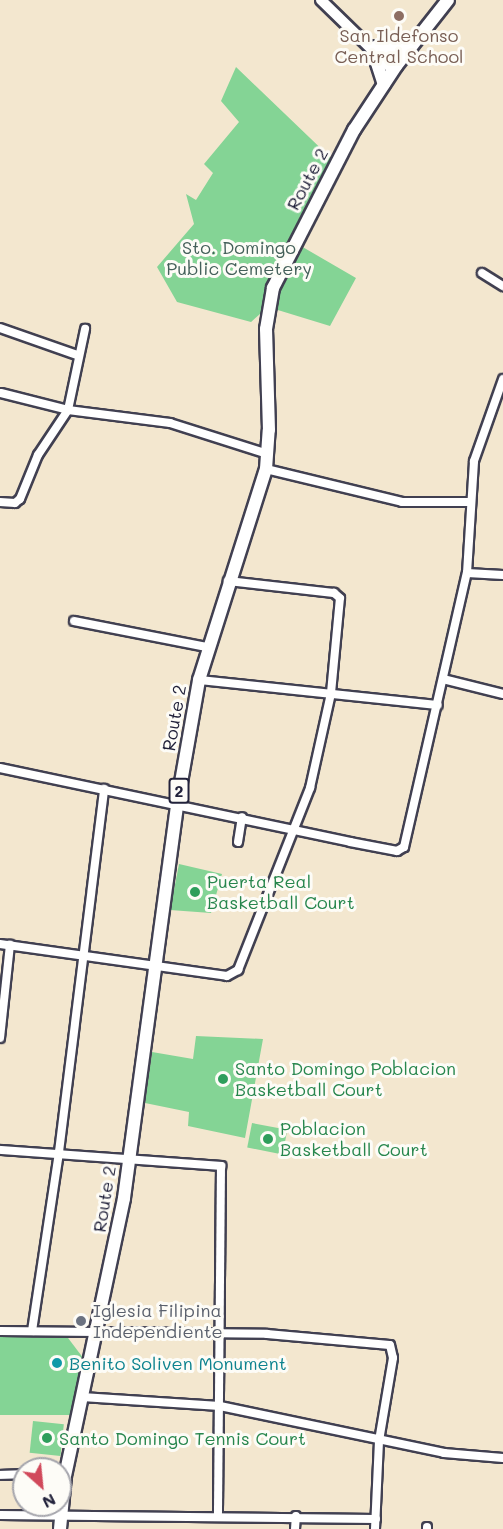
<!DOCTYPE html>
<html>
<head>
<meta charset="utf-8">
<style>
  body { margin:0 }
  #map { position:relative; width:503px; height:1529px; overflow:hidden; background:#f3e7cf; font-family:Mali,sans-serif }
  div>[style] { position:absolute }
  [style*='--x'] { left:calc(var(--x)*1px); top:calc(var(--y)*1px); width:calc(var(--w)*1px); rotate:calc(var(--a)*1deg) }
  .green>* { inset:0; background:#84d495; transform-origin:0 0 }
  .roads { filter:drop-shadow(2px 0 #414051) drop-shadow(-2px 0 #414051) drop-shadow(0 2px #414051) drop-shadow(0 -2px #414051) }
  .minor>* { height:8px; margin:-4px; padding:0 4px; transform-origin:4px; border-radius:4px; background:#fff }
  .major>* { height:10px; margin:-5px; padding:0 5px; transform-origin:5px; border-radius:5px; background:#fff }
  .highway>* { height:12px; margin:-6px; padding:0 6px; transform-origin:6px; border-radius:6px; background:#fff }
  .dots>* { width:16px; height:16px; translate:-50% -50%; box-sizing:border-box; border:3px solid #fdfcf7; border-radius:50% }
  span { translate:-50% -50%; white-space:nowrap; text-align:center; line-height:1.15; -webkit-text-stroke:6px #fdfcf7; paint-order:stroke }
  .shield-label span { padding:2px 4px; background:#fdfcf7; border:2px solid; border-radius:4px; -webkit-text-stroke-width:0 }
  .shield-label { font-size:16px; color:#22223b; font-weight:700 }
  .education-label { font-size:18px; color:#785e54 }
  .street-label { font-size:18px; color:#22223b }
  .park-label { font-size:18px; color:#44605a }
  .leisure-label { font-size:18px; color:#27864d }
  .left { translate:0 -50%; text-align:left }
  .worship-label { font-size:18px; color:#5b616d }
  .culture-label { font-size:18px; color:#0d838f }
  .north { position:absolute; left:12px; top:1457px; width:60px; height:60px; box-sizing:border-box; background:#fdfcf7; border:2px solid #a5a5ac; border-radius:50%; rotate:153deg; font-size:16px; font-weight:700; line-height:24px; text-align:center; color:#22223b }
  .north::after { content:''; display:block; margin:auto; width:21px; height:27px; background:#d1495b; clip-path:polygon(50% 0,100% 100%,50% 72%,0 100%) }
</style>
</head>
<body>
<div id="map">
  <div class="green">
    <div style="clip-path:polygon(236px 67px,334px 161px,294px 242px,356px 278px,330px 326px,268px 307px,251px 322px,177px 302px,157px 267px,194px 224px,186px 194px,196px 200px,213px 173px,204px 164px,239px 122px,221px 101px)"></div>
    <div style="clip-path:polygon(179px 864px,222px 874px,211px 913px,170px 910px)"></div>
    <div style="clip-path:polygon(196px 1036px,263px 1039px,245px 1138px,188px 1126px,189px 1112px,145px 1103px,152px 1052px,193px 1059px)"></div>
    <div style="left:252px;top:1123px;width:36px;height:25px;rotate:11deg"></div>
    <div style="clip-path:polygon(0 1333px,65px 1334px,87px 1363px,75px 1415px,0 1415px)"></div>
    <div style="left:33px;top:1421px;width:31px;height:32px;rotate:6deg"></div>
  </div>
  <div class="roads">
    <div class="minor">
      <div style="--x:482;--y:273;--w:25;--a:32"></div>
      <div style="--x:0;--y:328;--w:82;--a:19.3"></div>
      <div style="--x:1;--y:393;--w:69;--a:14.2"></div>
      <div style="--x:68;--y:410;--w:83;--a:-78.1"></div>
      <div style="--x:266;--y:469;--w:140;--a:13.6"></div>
      <div style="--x:402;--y:502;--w:68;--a:0"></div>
      <div style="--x:0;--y:502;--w:15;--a:4"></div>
      <div style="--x:15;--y:503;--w:6;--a:-39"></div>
      <div style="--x:20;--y:499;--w:48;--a:-67.8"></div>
      <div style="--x:38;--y:455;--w:54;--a:-56.3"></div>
      <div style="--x:68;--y:410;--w:103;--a:7.3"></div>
      <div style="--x:170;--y:423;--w:103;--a:17.6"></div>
      <div style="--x:467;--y:573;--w:36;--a:3"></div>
      <div style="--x:74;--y:621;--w:135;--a:11.1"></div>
      <div style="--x:443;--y:679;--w:62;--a:14"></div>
      <div style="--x:199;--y:680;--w:240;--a:6"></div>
      <div style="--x:0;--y:768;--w:358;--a:11.9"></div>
      <div style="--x:350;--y:842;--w:48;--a:10.8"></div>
      <div style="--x:397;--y:851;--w:8;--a:-30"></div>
      <div style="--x:404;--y:847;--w:281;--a:-77.1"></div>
      <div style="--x:467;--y:573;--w:112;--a:-86.4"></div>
      <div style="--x:474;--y:461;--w:87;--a:-70.5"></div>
      <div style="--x:238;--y:842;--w:25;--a:-81"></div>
      <div style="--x:0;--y:944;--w:229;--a:8"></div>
      <div style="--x:227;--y:976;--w:13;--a:-29"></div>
      <div style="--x:238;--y:970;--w:196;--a:-68.4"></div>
      <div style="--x:310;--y:788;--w:97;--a:-77.5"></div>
      <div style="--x:331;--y:693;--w:95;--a:-84.6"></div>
      <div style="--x:340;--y:598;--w:8;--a:-140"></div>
      <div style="--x:334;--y:593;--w:107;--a:-173.5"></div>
      <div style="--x:0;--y:1038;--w:94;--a:-83.9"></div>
      <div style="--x:0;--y:1150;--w:222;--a:4.1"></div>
      <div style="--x:221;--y:1166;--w:350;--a:90.5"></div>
      <div style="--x:0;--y:1331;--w:267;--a:0.6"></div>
      <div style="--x:267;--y:1334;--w:123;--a:5.1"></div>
      <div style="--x:390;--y:1345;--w:13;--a:77"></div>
      <div style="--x:393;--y:1358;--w:84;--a:99.6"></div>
      <div style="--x:379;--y:1441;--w:88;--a:92.6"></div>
      <div style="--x:32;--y:1331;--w:181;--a:-81.4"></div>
      <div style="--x:59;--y:1152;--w:366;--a:-82.9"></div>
      <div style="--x:82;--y:1397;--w:138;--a:3.7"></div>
      <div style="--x:220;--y:1406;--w:229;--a:11.8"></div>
      <div style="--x:444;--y:1453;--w:59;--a:4.8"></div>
      <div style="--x:0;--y:1475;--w:24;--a:-2"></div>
      <div style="--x:0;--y:1515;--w:376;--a:0.6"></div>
      <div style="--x:295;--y:1529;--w:13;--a:-86"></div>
      <div style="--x:427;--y:1529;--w:2;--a:-90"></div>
    </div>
    <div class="major">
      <div style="--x:321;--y:0;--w:100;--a:44.2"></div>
    </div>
    <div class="highway">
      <div style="--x:375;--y:47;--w:33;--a:5"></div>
      <div style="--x:373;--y:51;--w:35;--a:72"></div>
      <div style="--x:60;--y:1529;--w:53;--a:-84.6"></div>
      <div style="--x:65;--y:1476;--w:284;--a:-78"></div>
      <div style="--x:124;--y:1198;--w:397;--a:-82.3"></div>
      <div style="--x:177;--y:805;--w:127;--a:-80"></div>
      <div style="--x:199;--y:680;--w:221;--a:-72.4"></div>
      <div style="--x:266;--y:469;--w:39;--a:-86"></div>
      <div style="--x:269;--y:430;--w:101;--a:-91.7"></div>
      <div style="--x:266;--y:329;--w:42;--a:-80.3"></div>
      <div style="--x:273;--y:288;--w:178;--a:-62.9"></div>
      <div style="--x:354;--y:130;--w:77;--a:-56.7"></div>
      <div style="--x:396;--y:66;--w:84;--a:-51.8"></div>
    </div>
  </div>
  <div class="dots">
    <div style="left:399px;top:16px;background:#8d6e63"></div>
    <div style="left:195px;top:892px;background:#2e9e5b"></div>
    <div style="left:223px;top:1079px;background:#2e9e5b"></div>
    <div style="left:268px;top:1139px;background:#2e9e5b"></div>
    <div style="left:81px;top:1321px;background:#6b7280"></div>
    <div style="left:57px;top:1363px;background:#0f9aa8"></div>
    <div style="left:47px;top:1438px;background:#2e9e5b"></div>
  </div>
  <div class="shield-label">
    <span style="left:179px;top:791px">2</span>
  </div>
  <div class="education-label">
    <span style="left:399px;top:46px">San Ildefonso<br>Central School</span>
  </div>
  <div class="street-label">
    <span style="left:307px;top:179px;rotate:-62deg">Route 2</span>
    <span style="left:174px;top:718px;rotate:-80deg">Route 2</span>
    <span style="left:104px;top:1199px;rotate:-81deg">Route 2</span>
  </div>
  <div class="park-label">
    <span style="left:239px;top:258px">Sto. Domingo<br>Public Cemetery</span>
  </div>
  <div class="leisure-label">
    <span class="left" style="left:207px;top:892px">Puerta Real<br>Basketball Court</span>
    <span class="left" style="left:235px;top:1079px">Santo Domingo Poblacion<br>Basketball Court</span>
    <span class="left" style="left:280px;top:1139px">Poblacion<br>Basketball Court</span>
    <span class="left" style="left:59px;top:1438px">Santo Domingo Tennis Court</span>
  </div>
  <div class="worship-label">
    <span class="left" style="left:93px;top:1321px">Iglesia Filipina<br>Independiente</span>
  </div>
  <div class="culture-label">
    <span class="left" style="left:69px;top:1363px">Benito Soliven Monument</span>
  </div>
  <div class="north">N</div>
</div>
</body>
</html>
